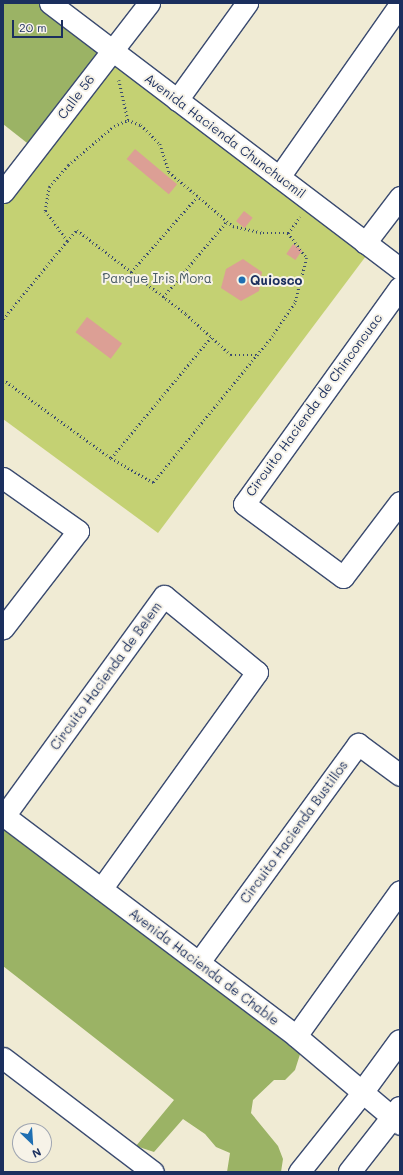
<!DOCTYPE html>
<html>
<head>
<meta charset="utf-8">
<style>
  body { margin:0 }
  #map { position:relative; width:403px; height:1175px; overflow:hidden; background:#f0ebd4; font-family:Mali,sans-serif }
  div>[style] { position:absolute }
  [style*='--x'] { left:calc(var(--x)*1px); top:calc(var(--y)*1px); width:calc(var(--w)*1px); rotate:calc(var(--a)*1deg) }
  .green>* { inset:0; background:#c4d173 }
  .forest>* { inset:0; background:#9bb365 }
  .building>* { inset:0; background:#dc9f95; transform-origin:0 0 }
  .path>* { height:2.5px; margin-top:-1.25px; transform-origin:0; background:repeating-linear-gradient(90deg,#3b4b70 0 1px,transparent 0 4px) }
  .roads { filter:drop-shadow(1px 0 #3b4b70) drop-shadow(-1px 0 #3b4b70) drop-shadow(0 1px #3b4b70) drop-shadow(0 -1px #3b4b70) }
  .minor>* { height:21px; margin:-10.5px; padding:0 10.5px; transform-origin:10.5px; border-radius:10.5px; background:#fff }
  .major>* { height:22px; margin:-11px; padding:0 11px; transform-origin:11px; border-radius:11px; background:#fff }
  .dots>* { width:11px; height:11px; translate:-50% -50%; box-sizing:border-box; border:2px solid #f7f3e8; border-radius:50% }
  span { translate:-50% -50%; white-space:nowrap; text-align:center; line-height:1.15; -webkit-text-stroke:4px #f7f3e8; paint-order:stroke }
  .street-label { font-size:13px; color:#1b2f5e }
  .park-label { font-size:13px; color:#455863 }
  .poi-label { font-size:13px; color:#1b2f5e; font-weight:700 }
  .left { translate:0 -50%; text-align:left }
  .frame { position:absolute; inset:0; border:4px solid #1b2f5e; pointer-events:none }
  .north { position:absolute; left:12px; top:1123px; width:40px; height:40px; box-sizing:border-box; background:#f7f3e8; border:1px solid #9fa5b1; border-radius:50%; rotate:155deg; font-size:11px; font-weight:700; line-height:16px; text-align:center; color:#1b2f5e }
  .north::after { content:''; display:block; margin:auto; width:14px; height:18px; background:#1f6fb2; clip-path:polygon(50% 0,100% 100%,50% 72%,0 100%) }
  .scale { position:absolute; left:12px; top:20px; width:51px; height:18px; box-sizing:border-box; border:2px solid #1b2f5e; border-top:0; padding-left:5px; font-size:12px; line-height:14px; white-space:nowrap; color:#1b2f5e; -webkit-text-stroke:3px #f7f3e8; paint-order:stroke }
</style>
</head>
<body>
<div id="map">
  <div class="green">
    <div style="clip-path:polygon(112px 50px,372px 248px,158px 533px,3px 419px,3px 192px)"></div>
  </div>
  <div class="forest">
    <div style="clip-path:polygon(3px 3px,50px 3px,112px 50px,36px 150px,3px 124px)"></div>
    <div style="clip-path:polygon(3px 823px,302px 1048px,295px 1070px,285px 1080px,274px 1080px,253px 1100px,251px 1113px,278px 1146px,283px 1159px,281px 1172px,227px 1172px,230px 1153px,216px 1147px,205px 1134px,183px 1119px,154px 1152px,136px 1146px,174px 1100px,3px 966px)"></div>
  </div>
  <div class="building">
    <div style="left:135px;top:149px;width:55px;height:13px;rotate:40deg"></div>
    <div style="left:244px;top:211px;width:11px;height:13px;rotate:38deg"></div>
    <div style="left:293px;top:244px;width:11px;height:12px;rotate:34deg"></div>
    <div style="clip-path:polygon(243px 259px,262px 272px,259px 291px,241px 301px,221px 288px,226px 269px)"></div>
    <div style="left:87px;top:317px;width:44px;height:19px;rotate:37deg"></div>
  </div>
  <div class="path">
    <div style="--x:119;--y:80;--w:41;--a:77.3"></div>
    <div style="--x:288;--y:233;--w:20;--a:-53"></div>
    <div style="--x:67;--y:241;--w:15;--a:-48"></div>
    <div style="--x:77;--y:230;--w:138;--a:37.6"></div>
    <div style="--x:186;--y:314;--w:61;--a:42.3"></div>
    <div style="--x:231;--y:355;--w:26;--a:0"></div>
    <div style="--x:131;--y:272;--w:100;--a:-48.7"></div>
    <div style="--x:163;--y:297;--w:99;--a:-49.9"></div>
    <div style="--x:3;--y:319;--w:101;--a:-50.6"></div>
    <div style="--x:67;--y:241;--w:37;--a:-126"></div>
    <div style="--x:45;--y:211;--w:24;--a:-81"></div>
    <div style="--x:49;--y:187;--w:29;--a:-49"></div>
    <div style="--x:68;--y:165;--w:60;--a:-40.3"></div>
    <div style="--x:114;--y:126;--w:15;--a:-23"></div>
    <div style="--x:128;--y:120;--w:14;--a:21"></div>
    <div style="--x:141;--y:125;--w:27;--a:45"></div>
    <div style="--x:160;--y:144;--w:29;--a:72"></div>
    <div style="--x:169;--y:172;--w:84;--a:40.2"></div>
    <div style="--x:233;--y:226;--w:31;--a:13"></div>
    <div style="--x:263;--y:233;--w:25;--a:0"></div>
    <div style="--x:288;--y:233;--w:31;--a:53"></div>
    <div style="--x:307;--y:258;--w:47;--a:104.9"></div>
    <div style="--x:295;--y:303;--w:40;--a:124"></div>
    <div style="--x:273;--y:336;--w:190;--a:129.2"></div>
    <div style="--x:153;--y:483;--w:50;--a:-149.8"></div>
    <div style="--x:110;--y:458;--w:132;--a:-143.9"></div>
    <div style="--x:111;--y:458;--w:157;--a:-50.4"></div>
  </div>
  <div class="roads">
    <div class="minor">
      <div style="--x:50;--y:3;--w:440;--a:37.2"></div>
      <div style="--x:177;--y:100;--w:120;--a:-54.2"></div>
      <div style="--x:279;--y:177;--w:211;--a:-55"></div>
      <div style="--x:3;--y:192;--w:239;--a:-52.3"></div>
      <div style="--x:365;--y:243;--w:58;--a:-52.7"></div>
      <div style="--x:400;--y:287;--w:267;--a:125.7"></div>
      <div style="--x:244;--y:504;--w:123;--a:36.4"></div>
      <div style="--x:343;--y:577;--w:94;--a:-52.8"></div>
      <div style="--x:3;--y:478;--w:92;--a:35.2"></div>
      <div style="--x:78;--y:531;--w:123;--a:127.7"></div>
      <div style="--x:3;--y:815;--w:367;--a:37"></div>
      <div style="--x:296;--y:1036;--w:136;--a:40.2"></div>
      <div style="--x:4;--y:816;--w:272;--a:-54"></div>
      <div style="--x:164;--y:596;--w:120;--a:39.3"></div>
      <div style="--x:257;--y:672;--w:267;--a:125.7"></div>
      <div style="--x:199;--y:962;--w:270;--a:-53.9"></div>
      <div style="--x:358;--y:744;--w:52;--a:36.4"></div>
      <div style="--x:296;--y:1036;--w:178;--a:-54.4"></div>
      <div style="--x:3;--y:1058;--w:188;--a:37.2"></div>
      <div style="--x:299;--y:1172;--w:101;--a:-51.4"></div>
    </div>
    <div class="major">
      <div style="--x:362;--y:1093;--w:64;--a:-53.8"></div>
      <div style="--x:350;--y:1172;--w:81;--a:-52"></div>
    </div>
  </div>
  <div class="dots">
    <div style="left:242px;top:280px;background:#1f6fb2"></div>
  </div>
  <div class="street-label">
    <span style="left:76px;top:97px;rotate:-53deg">Calle 56</span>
    <span style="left:225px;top:136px;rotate:37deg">Avenida Hacienda Chunchucmil</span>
    <span style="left:314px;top:405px;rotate:-54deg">Circuito Hacienda de Chinconcuac</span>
    <span style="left:106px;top:676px;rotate:-54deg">Circuito Hacienda de Belem</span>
    <span style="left:294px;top:832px;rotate:-54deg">Circuito Hacienda Bustillos</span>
    <span style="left:204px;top:967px;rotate:37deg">Avenida Hacienda de Chable</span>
  </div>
  <div class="park-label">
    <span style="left:157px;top:278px">Parque Iris Mora</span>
  </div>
  <div class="poi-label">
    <span class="left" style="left:250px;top:280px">Quiosco</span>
  </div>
  <div class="frame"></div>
  <div class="north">N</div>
  <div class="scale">20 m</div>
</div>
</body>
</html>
